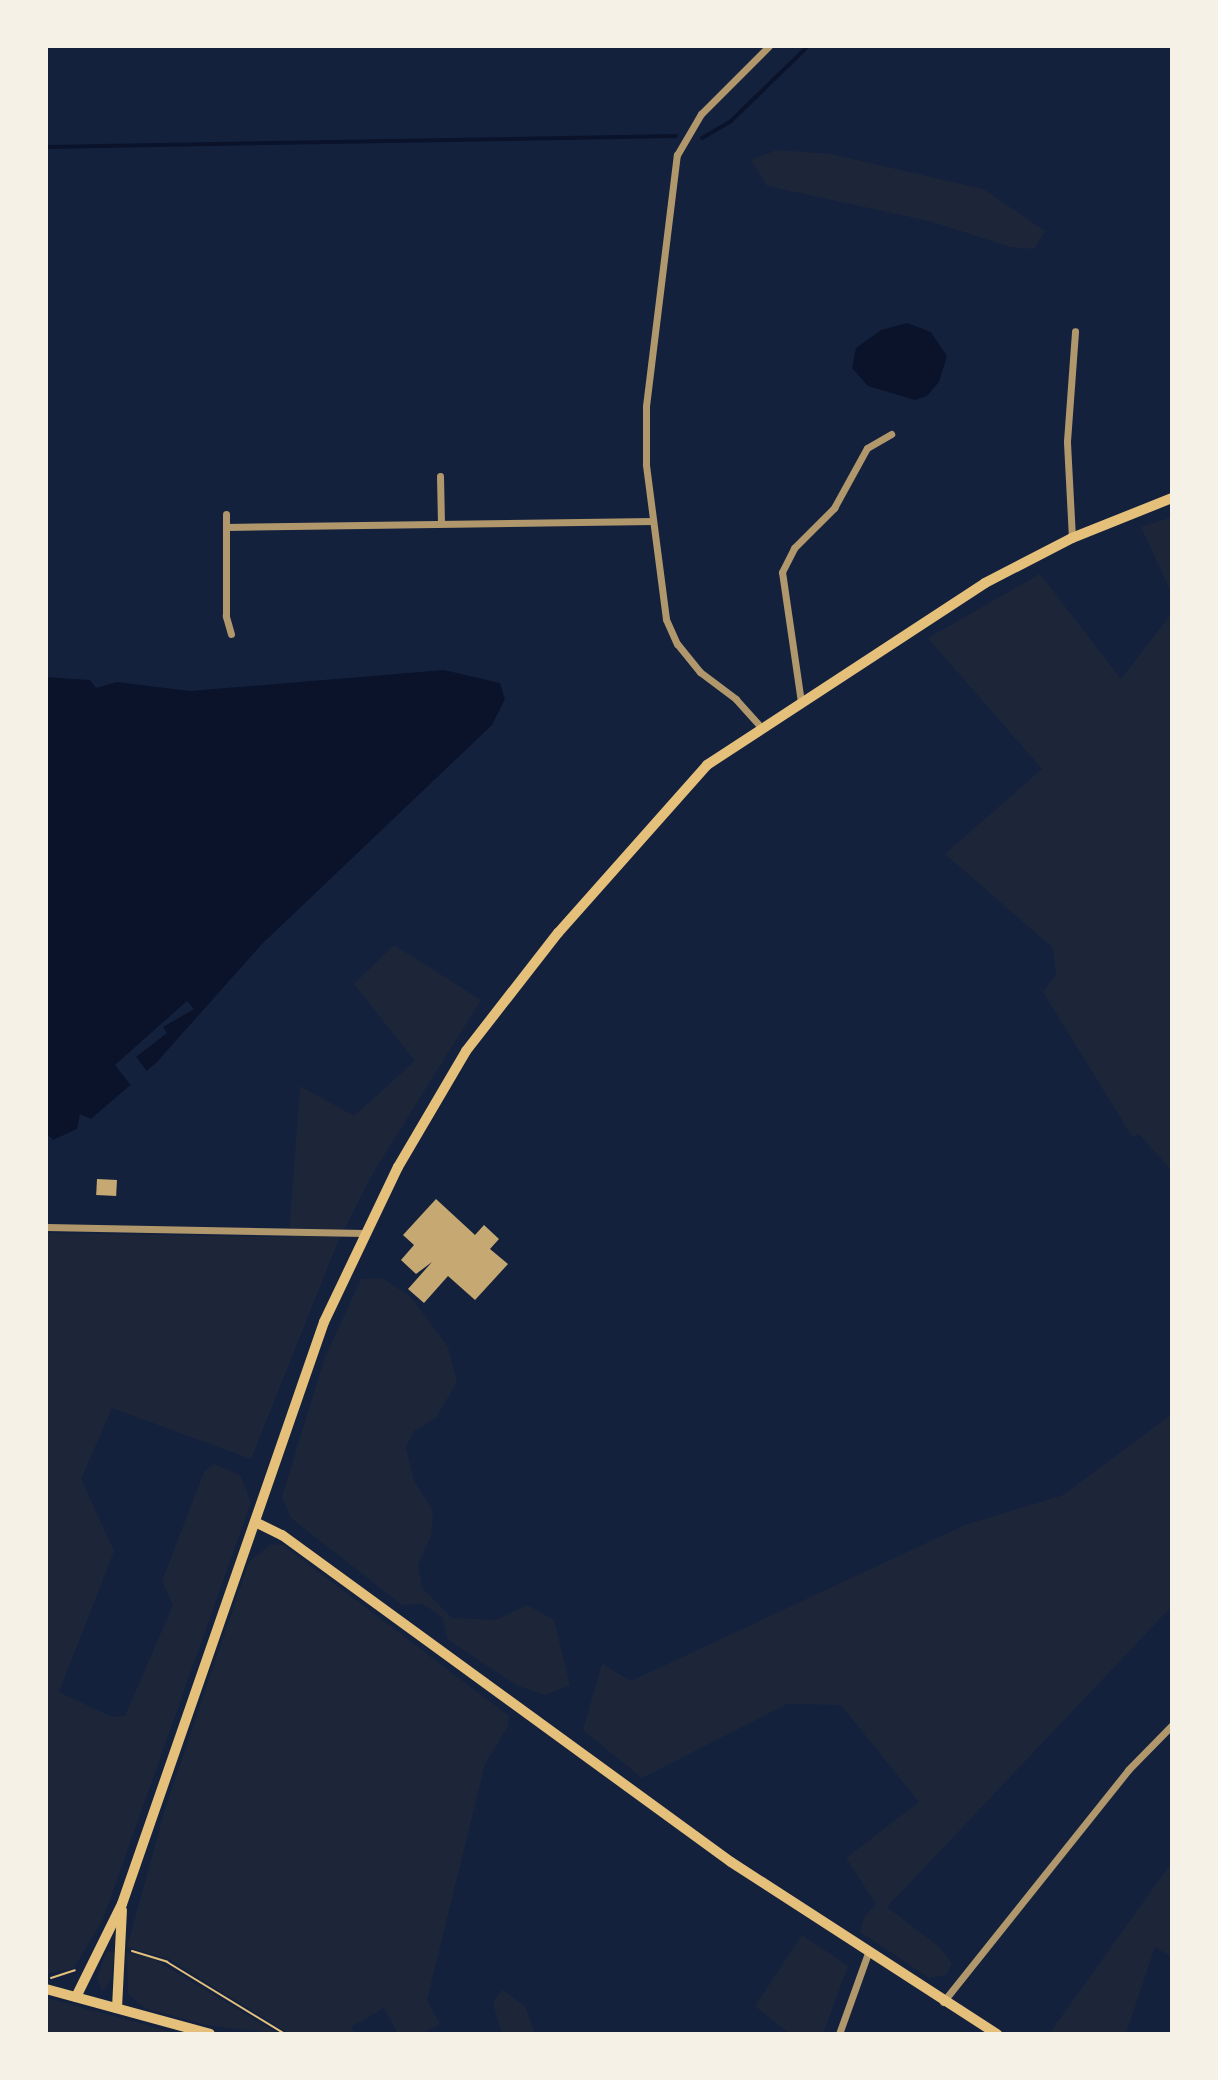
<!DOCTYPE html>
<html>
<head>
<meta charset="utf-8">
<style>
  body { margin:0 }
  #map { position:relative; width:1218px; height:2080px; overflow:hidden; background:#14213d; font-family:Signika,sans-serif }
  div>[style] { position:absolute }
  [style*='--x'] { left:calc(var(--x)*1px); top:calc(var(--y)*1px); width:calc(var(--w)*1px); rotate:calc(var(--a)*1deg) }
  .green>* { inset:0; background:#1d2539 }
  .water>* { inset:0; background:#0b132b }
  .pier>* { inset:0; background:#14213d }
  .stream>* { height:4px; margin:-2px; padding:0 2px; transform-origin:2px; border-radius:2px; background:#0b132b }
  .building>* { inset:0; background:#c6a872; transform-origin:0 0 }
  .path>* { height:2px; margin:-1px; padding:0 1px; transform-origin:1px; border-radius:1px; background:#e5c07b }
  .minor>* { height:7px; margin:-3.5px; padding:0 3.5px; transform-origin:3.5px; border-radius:3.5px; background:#b1986c }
  .secondary>* { height:10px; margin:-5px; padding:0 5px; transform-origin:5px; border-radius:5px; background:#e5c07b }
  span { translate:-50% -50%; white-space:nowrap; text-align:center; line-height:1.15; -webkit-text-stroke:6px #f6f1e7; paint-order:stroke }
  .frame { position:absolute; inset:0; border:48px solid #f6f1e7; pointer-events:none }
</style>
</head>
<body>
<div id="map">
  <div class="green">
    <div style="clip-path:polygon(777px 150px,831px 154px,983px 189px,1045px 231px,1034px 249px,1011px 247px,929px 221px,767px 186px,751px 160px)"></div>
    <div style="clip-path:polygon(1172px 517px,1172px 594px,1141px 527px)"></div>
    <div style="clip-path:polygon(1040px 574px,1121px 679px,1172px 613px,1172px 1171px,1138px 1133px,1133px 1138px,1043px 992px,1056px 975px,1053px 948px,945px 854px,1042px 769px,928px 638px)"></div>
    <div style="clip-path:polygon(394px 945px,481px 1000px,373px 1173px,337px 1244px,251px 1459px,112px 1408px,81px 1479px,114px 1551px,59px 1692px,112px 1717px,125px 1716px,173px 1605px,162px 1581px,204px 1472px,214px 1464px,240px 1475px,251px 1502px,103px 1919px,74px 1968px,46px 1974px,46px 1233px,289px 1237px,300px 1086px,354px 1116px,415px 1061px,354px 984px)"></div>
    <div style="clip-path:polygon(382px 1278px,411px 1297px,448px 1347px,457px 1382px,436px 1418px,414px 1431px,406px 1447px,414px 1481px,433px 1511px,431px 1536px,418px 1565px,422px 1588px,452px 1618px,496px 1620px,527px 1605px,554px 1620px,570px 1685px,545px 1695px,518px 1686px,448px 1640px,442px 1617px,423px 1604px,402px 1605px,291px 1518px,282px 1497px,324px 1360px,361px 1279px)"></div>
    <div style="clip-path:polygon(1172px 1414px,1172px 1606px,887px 1907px,938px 1946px,952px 1963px,946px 1975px,929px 1978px,860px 1932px,864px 1917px,876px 1904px,846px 1858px,919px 1802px,841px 1705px,787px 1704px,642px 1778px,583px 1730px,602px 1664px,631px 1681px,965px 1525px,1063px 1495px)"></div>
    <div style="clip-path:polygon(271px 1544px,283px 1545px,509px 1716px,508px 1726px,485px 1764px,427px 2000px,440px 2024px,421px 2034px,398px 2034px,384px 2008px,351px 2027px,355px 2034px,290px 2034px,169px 1959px,127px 1947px,166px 1806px,249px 1562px)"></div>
    <div style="clip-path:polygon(1172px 1862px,1172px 1957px,1155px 1947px,1126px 2034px,1049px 2034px)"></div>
    <div style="clip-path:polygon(802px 1935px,848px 1966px,823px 2034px,790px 2034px,755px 2006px)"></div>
    <div style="clip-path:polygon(107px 1951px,115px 1953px,111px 1981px,102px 1991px,97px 1977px)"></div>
    <div style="clip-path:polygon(127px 1953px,152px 1958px,279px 2034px,205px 2025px,145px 2008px,128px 1994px)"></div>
    <div style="clip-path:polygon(502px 1990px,525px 2006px,535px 2034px,502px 2034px,493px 2002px)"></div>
    <div style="clip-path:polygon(46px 1998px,146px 2025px,178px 2034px,46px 2034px)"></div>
  </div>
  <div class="water">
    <div style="clip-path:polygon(907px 323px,931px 332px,947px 356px,939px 382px,927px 396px,915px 400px,868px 386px,852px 368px,856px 348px,881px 330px)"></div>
    <div style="clip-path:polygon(444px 670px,500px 683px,505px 699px,492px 725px,262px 944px,157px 1062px,91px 1119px,80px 1114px,77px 1129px,53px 1140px,46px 1133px,46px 677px,90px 680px,96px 688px,117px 682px,190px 691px)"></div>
  </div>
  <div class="pier">
    <div style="clip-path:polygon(187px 1001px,194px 1009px,163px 1027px,167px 1033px,136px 1057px,149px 1074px,133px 1088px,115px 1065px)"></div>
  </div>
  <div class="stream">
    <div style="--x:702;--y:138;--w:34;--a:-30"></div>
    <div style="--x:731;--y:121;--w:107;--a:-44.2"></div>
    <div style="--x:46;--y:147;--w:630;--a:-1"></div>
  </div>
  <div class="building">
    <div style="left:97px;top:1179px;width:20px;height:16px;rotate:3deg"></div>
    <div style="clip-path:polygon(436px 1199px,475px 1235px,484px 1225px,499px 1239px,490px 1249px,508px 1264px,475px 1300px,448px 1276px,424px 1303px,408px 1289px,432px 1262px,416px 1274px,401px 1260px,414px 1245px,403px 1235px)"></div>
  </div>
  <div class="path">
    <div style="--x:132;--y:1951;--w:37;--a:17"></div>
    <div style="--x:167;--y:1962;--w:138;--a:31.4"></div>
    <div style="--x:51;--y:1978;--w:25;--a:-18"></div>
  </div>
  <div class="minor">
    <div style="--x:440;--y:476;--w:47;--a:88.8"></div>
    <div style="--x:226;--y:514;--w:13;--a:90"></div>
    <div style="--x:1072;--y:538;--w:97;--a:-93"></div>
    <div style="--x:1067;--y:441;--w:110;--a:-85.8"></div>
    <div style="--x:231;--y:634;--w:19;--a:-106"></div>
    <div style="--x:226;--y:616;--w:89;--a:-90"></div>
    <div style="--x:226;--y:527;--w:427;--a:-0.8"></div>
    <div style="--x:801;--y:702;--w:131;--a:-98.3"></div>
    <div style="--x:782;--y:572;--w:27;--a:-63"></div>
    <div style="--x:794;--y:548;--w:57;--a:-45"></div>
    <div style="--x:834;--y:508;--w:68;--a:-61.2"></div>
    <div style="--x:867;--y:448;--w:28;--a:-30"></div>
    <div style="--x:760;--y:726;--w:36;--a:-132"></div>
    <div style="--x:736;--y:699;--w:45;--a:-143.1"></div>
    <div style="--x:700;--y:672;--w:36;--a:-129"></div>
    <div style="--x:677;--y:644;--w:27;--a:-114"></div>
    <div style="--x:666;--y:619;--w:156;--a:-97.4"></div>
    <div style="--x:646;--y:464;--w:58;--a:-90"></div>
    <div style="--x:646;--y:406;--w:253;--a:-83"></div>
    <div style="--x:677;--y:155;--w:48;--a:-59.7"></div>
    <div style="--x:701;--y:114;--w:96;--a:-45"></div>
    <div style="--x:46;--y:1227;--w:318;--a:1.1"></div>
    <div style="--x:943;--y:2002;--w:297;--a:-51.4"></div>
    <div style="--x:1128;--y:1770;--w:63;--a:-45.6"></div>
    <div style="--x:839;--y:2034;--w:86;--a:-70.3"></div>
  </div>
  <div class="secondary">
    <div style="--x:255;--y:1522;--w:30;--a:26"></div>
    <div style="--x:282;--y:1535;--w:555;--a:36.07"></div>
    <div style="--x:731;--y:1862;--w:317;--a:32.9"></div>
    <div style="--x:46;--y:1989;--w:170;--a:15.3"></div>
    <div style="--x:76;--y:1997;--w:104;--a:-63.7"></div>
    <div style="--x:122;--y:1904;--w:616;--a:-70.86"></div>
    <div style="--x:324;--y:1322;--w:172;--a:-64.5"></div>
    <div style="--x:398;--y:1167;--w:134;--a:-59.6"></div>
    <div style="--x:466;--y:1051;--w:150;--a:-52.1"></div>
    <div style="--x:558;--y:933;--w:225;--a:-48.4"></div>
    <div style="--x:707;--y:765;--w:332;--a:-33.2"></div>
    <div style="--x:985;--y:583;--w:98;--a:-27.3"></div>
    <div style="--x:1072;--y:538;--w:108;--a:-21.8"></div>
    <div style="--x:117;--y:2008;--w:98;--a:-87.1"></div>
  </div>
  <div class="frame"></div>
</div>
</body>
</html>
